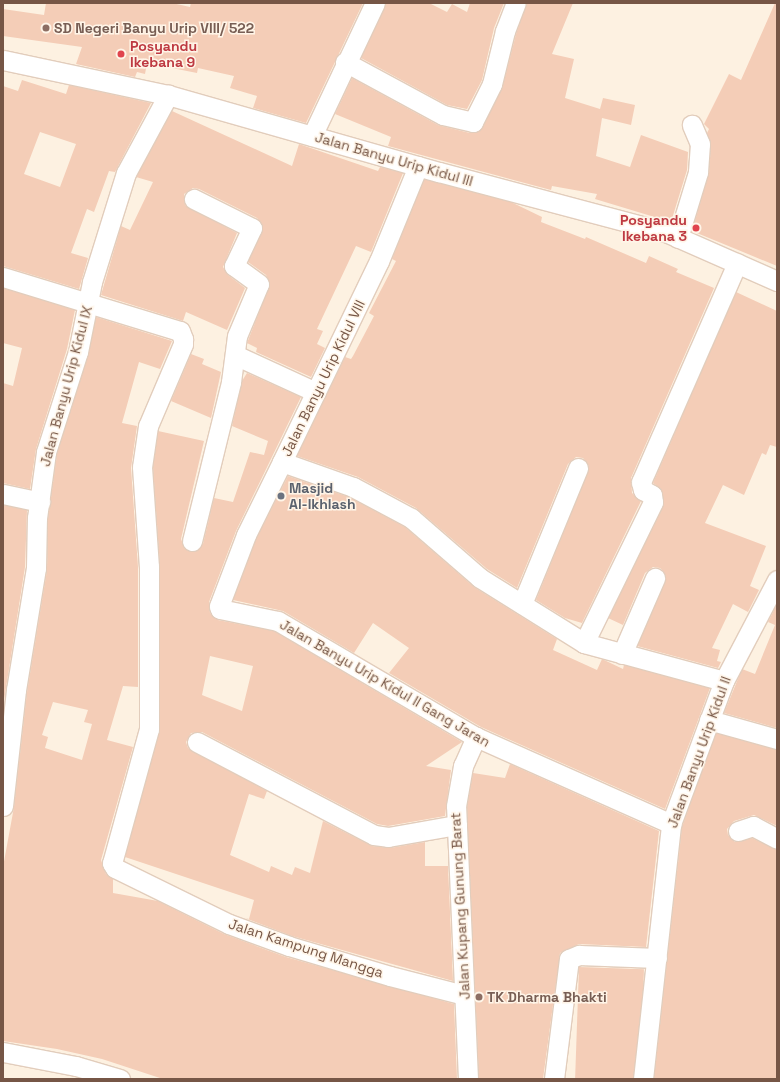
<!DOCTYPE html>
<html>
<head>
<meta charset="utf-8">
<style>
  body { margin:0 }
  #map { position:relative; width:780px; height:1082px; overflow:hidden; background:#fdf1e1; font-family:"Space Grotesk",sans-serif }
  div>[style] { position:absolute }
  [style*='--x'] { left:calc(var(--x)*1px); top:calc(var(--y)*1px); width:calc(var(--w)*1px); rotate:calc(var(--a)*1deg) }
  .building>* { inset:0; background:#f4cdb7; transform-origin:0 0 }
  .roads { filter:drop-shadow(1px 0 #e2cdbc) drop-shadow(-1px 0 #e2cdbc) drop-shadow(0 1px #e2cdbc) drop-shadow(0 -1px #e2cdbc) }
  .street>* { height:19px; margin:-9.5px; padding:0 9.5px; transform-origin:9.5px; border-radius:9.5px; background:#fff }
  .dots>* { width:11px; height:11px; translate:-50% -50%; box-sizing:border-box; border:2px solid #fff5e8; border-radius:50% }
  span { translate:-50% -50%; white-space:nowrap; text-align:center; line-height:1.15; -webkit-text-stroke:3px #fff5e8; paint-order:stroke }
  .education-label { font-size:14px; color:#785e54; font-weight:700 }
  .left { translate:0 -50%; text-align:left }
  .health-label { font-size:14px; color:#be3a42; font-weight:700 }
  .right { translate:-100% -50%; text-align:right }
  .street-label { font-size:14px; color:#765646 }
  .worship-label { font-size:14px; color:#5b616d; font-weight:700 }
  .frame { position:absolute; inset:0; border:4px solid #765646; pointer-events:none }
</style>
</head>
<body>
<div id="map">
  <div class="building">
    <div style="clip-path:polygon(46px 3px,172px 3px,190px 7px,191px 3px,363px 3px,306px 123px,253px 108px,257px 96px,230px 88px,234px 76px,198px 68px,197px 73px,147px 63px,145px 74px,137px 72px,135px 77px,76px 64px,82px 47px,3px 36px,3px 9px,44px 15px)"></div>
    <div style="clip-path:polygon(386px 3px,429px 3px,447px 12px,452px 4px,467px 12px,470px 3px,504px 3px,494px 28px,482px 80px,467px 109px,447px 105px,361px 58px)"></div>
    <div style="clip-path:polygon(527px 3px,573px 3px,552px 54px,574px 59px,565px 98px,600px 109px,603px 98px,635px 105px,631px 125px,602px 118px,596px 156px,630px 167px,641px 135px,688px 152px,687px 170px,671px 222px,595px 199px,597px 194px,552px 186px,551px 190px,388px 146px,391px 137px,335px 114px,352px 78px,438px 125px,470px 133px,479px 131px,502px 89px,516px 34px)"></div>
    <div style="clip-path:polygon(775px 3px,777px 3px,777px 266px,692px 231px,709px 173px,711px 144px,707px 133px,709px 129px,704px 124px,729px 74px,741px 80px)"></div>
    <div style="clip-path:polygon(evenodd,22px 80px,66px 94px,69px 85px,151px 103px,115px 172px,109px 171px,94px 212px,87px 209px,71px 253px,88px 258px,79px 289px,3px 266px,3px 86px,18px 91px,22px 80px,40px 132px,76px 144px,60px 187px,24px 174px,40px 132px)"></div>
    <div style="clip-path:polygon(172px 111px,292px 166px,299px 144px,378px 171px,380px 167px,403px 173px,371px 252px,356px 246px,317px 329px,323px 331px,317px 344px,325px 348px,311px 377px,256px 352px,257px 348px,247px 343px,270px 284px,266px 275px,248px 262px,263px 227px,257px 218px,199px 189px,193px 188px,184px 194px,185px 205px,237px 233px,223px 267px,228px 275px,245px 288px,227px 330px,186px 312px,183px 321px,101px 295px,121px 226px,130px 230px,153px 182px,136px 177px)"></div>
    <div style="clip-path:polygon(424px 179px,511px 202px,542px 217px,541px 222px,585px 239px,586px 237px,646px 263px,649px 256px,678px 269px,676px 272px,714px 288px,631px 478px,632px 493px,641px 501px,582px 623px,565px 618px,536px 600px,588px 472px,589px 466px,583px 458px,576px 457px,568px 464px,517px 588px,487px 569px,416px 508px,358px 477px,297px 456px,345px 357px,351px 359px,353px 356px,374px 316px,369px 313px,396px 261px,392px 259px)"></div>
    <div style="clip-path:polygon(3px 288px,75px 310px,67px 349px,36px 449px,30px 489px,3px 483px,3px 383px,13px 386px,22px 348px,3px 343px)"></div>
    <div style="clip-path:polygon(736px 292px,777px 311px,777px 447px,770px 445px,766px 455px,762px 453px,744px 495px,723px 485px,705px 523px,766px 546px,750px 586px,759px 590px,748px 612px,733px 604px,712px 648px,720px 650px,717px 661px,721px 662px,718px 668px,637px 646px,665px 582px,664px 572px,660px 568px,653px 567px,645px 573px,623px 625px,608px 618px,663px 507px,661px 489px,653px 483px)"></div>
    <div style="clip-path:polygon(evenodd,96px 317px,172px 341px,160px 369px,139px 362px,122px 423px,137px 426px,131px 468px,138px 567px,138px 687px,123px 686px,107px 740px,133px 747px,101px 860px,106px 874px,113px 879px,113px 893px,158px 901px,224px 934px,286px 957px,454px 1004px,457px 1079px,163px 1079px,102px 1059px,57px 1049px,3px 1041px,3px 867px,14px 807px,27px 692px,47px 570px,48px 519px,57px 454px,88px 355px,96px 317px,53px 702px,88px 710px,84px 722px,92px 724px,82px 760px,45px 748px,48px 737px,42px 735px,53px 702px)"></div>
    <div style="clip-path:polygon(191px 354px,204px 359px,202px 364px,221px 372px,211px 418px,171px 401px)"></div>
    <div style="clip-path:polygon(evenodd,247px 373px,301px 397px,236px 531px,209px 602px,210px 613px,218px 620px,274px 631px,462px 742px,426px 766px,451px 770px,445px 816px,388px 826px,377px 824px,202px 732px,191px 733px,186px 742px,188px 748px,267px 791px,264px 799px,249px 794px,230px 855px,269px 872px,271px 866px,292px 875px,295px 867px,310px 873px,323px 821px,372px 846px,390px 848px,425px 842px,425px 866px,448px 866px,453px 981px,292px 936px,245px 918px,249px 919px,254px 900px,125px 857px,160px 729px,160px 567px,153px 467px,158px 431px,204px 441px,181px 539px,185px 549px,195px 551px,203px 544px,214px 498px,233px 502px,250px 452px,264px 455px,268px 441px,232px 426px,242px 381px,247px 373px,210px 656px,253px 666px,242px 711px,202px 695px,210px 656px)"></div>
    <div style="clip-path:polygon(288px 476px,349px 497px,405px 527px,474px 587px,557px 639px,553px 650px,597px 670px,602px 659px,623px 669px,624px 665px,710px 688px,665px 809px,481px 727px,389px 673px,409px 648px,373px 623px,354px 653px,283px 611px,233px 600px,256px 539px)"></div>
    <div style="clip-path:polygon(3px 505px,27px 510px,25px 567px,3px 707px)"></div>
    <div style="clip-path:polygon(777px 604px,777px 728px,724px 713px,742px 669px,755px 674px,775px 625px,768px 622px)"></div>
    <div style="clip-path:polygon(716px 733px,777px 750px,777px 826px,754px 815px,734px 821px,727px 829px,728px 835px,735px 842px,752px 838px,777px 850px,777px 1079px,654px 1079px,682px 827px)"></div>
    <div style="clip-path:polygon(510px 764px,659px 831px,646px 947px,579px 944px,560px 953px,543px 1079px,479px 1079px,467px 807px,473px 773px,505px 778px)"></div>
    <div style="left:579px;top:967px;width:65px;height:113px;rotate:2deg"></div>
  </div>
  <div class="roads">
    <div class="street">
      <div style="--x:3;--y:60;--w:169;--a:12"></div>
      <div style="--x:168;--y:95;--w:282;--a:15.9"></div>
      <div style="--x:439;--y:172;--w:237;--a:14.9"></div>
      <div style="--x:668;--y:233;--w:119;--a:23.8"></div>
      <div style="--x:345;--y:62;--w:111;--a:28.4"></div>
      <div style="--x:443;--y:115;--w:31;--a:13"></div>
      <div style="--x:473;--y:122;--w:42;--a:-63.4"></div>
      <div style="--x:492;--y:84;--w:55;--a:-76.2"></div>
      <div style="--x:505;--y:31;--w:30;--a:-69"></div>
      <div style="--x:312;--y:136;--w:147;--a:-64.7"></div>
      <div style="--x:418;--y:166;--w:103;--a:112.3"></div>
      <div style="--x:379;--y:261;--w:223;--a:115.8"></div>
      <div style="--x:282;--y:462;--w:75;--a:19.4"></div>
      <div style="--x:353;--y:487;--w:66;--a:28.1"></div>
      <div style="--x:411;--y:518;--w:91;--a:41"></div>
      <div style="--x:480;--y:578;--w:123;--a:32"></div>
      <div style="--x:584;--y:643;--w:145;--a:15.2"></div>
      <div style="--x:678;--y:238;--w:69;--a:-73.1"></div>
      <div style="--x:698;--y:172;--w:28;--a:-86"></div>
      <div style="--x:700;--y:144;--w:21;--a:-113"></div>
      <div style="--x:3;--y:277;--w:185;--a:17"></div>
      <div style="--x:180;--y:331;--w:9;--a:69"></div>
      <div style="--x:183;--y:339;--w:5;--a:90"></div>
      <div style="--x:183;--y:344;--w:89;--a:113.1"></div>
      <div style="--x:148;--y:426;--w:41;--a:98.3"></div>
      <div style="--x:142;--y:467;--w:100;--a:86"></div>
      <div style="--x:149;--y:567;--w:162;--a:90"></div>
      <div style="--x:149;--y:729;--w:139;--a:105.4"></div>
      <div style="--x:112;--y:863;--w:6;--a:59"></div>
      <div style="--x:115;--y:868;--w:127;--a:26.2"></div>
      <div style="--x:229;--y:924;--w:64;--a:20.1"></div>
      <div style="--x:289;--y:946;--w:105;--a:16.5"></div>
      <div style="--x:390;--y:976;--w:76;--a:14.4"></div>
      <div style="--x:235;--y:355;--w:89;--a:24.6"></div>
      <div style="--x:282;--y:462;--w:81;--a:116.3"></div>
      <div style="--x:246;--y:535;--w:76;--a:110.8"></div>
      <div style="--x:219;--y:606;--w:3;--a:72"></div>
      <div style="--x:220;--y:609;--w:59;--a:11.7"></div>
      <div style="--x:278;--y:621;--w:229;--a:30.4"></div>
      <div style="--x:476;--y:737;--w:214;--a:24"></div>
      <div style="--x:3;--y:494;--w:38;--a:12"></div>
      <div style="--x:192;--y:541;--w:164;--a:-76.2"></div>
      <div style="--x:231;--y:382;--w:46;--a:-82.6"></div>
      <div style="--x:237;--y:336;--w:56;--a:-67.1"></div>
      <div style="--x:259;--y:284;--w:31;--a:-144"></div>
      <div style="--x:234;--y:266;--w:42;--a:-64.7"></div>
      <div style="--x:252;--y:228;--w:65;--a:-153.4"></div>
      <div style="--x:522;--y:604;--w:147;--a:-67.6"></div>
      <div style="--x:584;--y:643;--w:157;--a:-63.9"></div>
      <div style="--x:653;--y:502;--w:7;--a:-98"></div>
      <div style="--x:652;--y:495;--w:10;--a:-151"></div>
      <div style="--x:643;--y:490;--w:8;--a:-104"></div>
      <div style="--x:641;--y:482;--w:239;--a:-66.3"></div>
      <div style="--x:622;--y:654;--w:83;--a:-66.5"></div>
      <div style="--x:709;--y:720;--w:71;--a:15.6"></div>
      <div style="--x:197;--y:742;--w:200;--a:27.7"></div>
      <div style="--x:374;--y:835;--w:14;--a:8"></div>
      <div style="--x:388;--y:837;--w:70;--a:-9.9"></div>
      <div style="--x:3;--y:806;--w:117;--a:-83.6"></div>
      <div style="--x:16;--y:690;--w:124;--a:-80.7"></div>
      <div style="--x:36;--y:568;--w:50;--a:-88.9"></div>
      <div style="--x:37;--y:518;--w:67;--a:-82.2"></div>
      <div style="--x:46;--y:452;--w:105;--a:-72.3"></div>
      <div style="--x:78;--y:352;--w:71;--a:-78.7"></div>
      <div style="--x:92;--y:282;--w:114;--a:-72.7"></div>
      <div style="--x:126;--y:173;--w:89;--a:-61.7"></div>
      <div style="--x:738;--y:831;--w:16;--a:-18"></div>
      <div style="--x:753;--y:826;--w:27;--a:28"></div>
      <div style="--x:3;--y:1052;--w:74;--a:10.9"></div>
      <div style="--x:76;--y:1066;--w:46;--a:16.5"></div>
      <div style="--x:468;--y:1079;--w:273;--a:-92.5"></div>
      <div style="--x:456;--y:806;--w:41;--a:-80.1"></div>
      <div style="--x:463;--y:766;--w:32;--a:-66"></div>
      <div style="--x:554;--y:1079;--w:121;--a:-82.9"></div>
      <div style="--x:569;--y:959;--w:11;--a:-22"></div>
      <div style="--x:579;--y:955;--w:78;--a:2.2"></div>
      <div style="--x:643;--y:1079;--w:257;--a:-83.7"></div>
      <div style="--x:671;--y:824;--w:153;--a:-69.7"></div>
      <div style="--x:724;--y:681;--w:114;--a:-62.3"></div>
    </div>
  </div>
  <div class="dots">
    <div style="left:46px;top:28px;background:#8d6e63"></div>
    <div style="left:121px;top:54px;background:#e0444e"></div>
    <div style="left:696px;top:228px;background:#e0444e"></div>
    <div style="left:281px;top:496px;background:#6b7280"></div>
    <div style="left:479px;top:997px;background:#8d6e63"></div>
  </div>
  <div class="education-label">
    <span class="left" style="left:54px;top:28px">SD Negeri Banyu Urip VIII/ 522</span>
    <span class="left" style="left:487px;top:997px">TK Dharma Bhakti</span>
  </div>
  <div class="health-label">
    <span class="left" style="left:130px;top:54px">Posyandu<br>Ikebana 9</span>
    <span class="right" style="left:687px;top:228px">Posyandu<br>Ikebana 3</span>
  </div>
  <div class="street-label">
    <span style="left:394px;top:159px;rotate:16deg">Jalan Banyu Urip Kidul III</span>
    <span style="left:323px;top:378px;rotate:-64deg">Jalan Banyu Urip Kidul VIII</span>
    <span style="left:66px;top:386px;rotate:-75deg">Jalan Banyu Urip Kidul IX</span>
    <span style="left:385px;top:683px;rotate:30deg">Jalan Banyu Urip Kidul II Gang Jaran</span>
    <span style="left:699px;top:752px;rotate:-70deg">Jalan Banyu Urip Kidul II</span>
    <span style="left:460px;top:906px;rotate:-93deg">Jalan Kupang Gunung Barat</span>
    <span style="left:306px;top:948px;rotate:18deg">Jalan Kampung Mangga</span>
  </div>
  <div class="worship-label">
    <span class="left" style="left:289px;top:496px">Masjid<br>Al-Ikhlash</span>
  </div>
  <div class="frame"></div>
</div>
</body>
</html>
